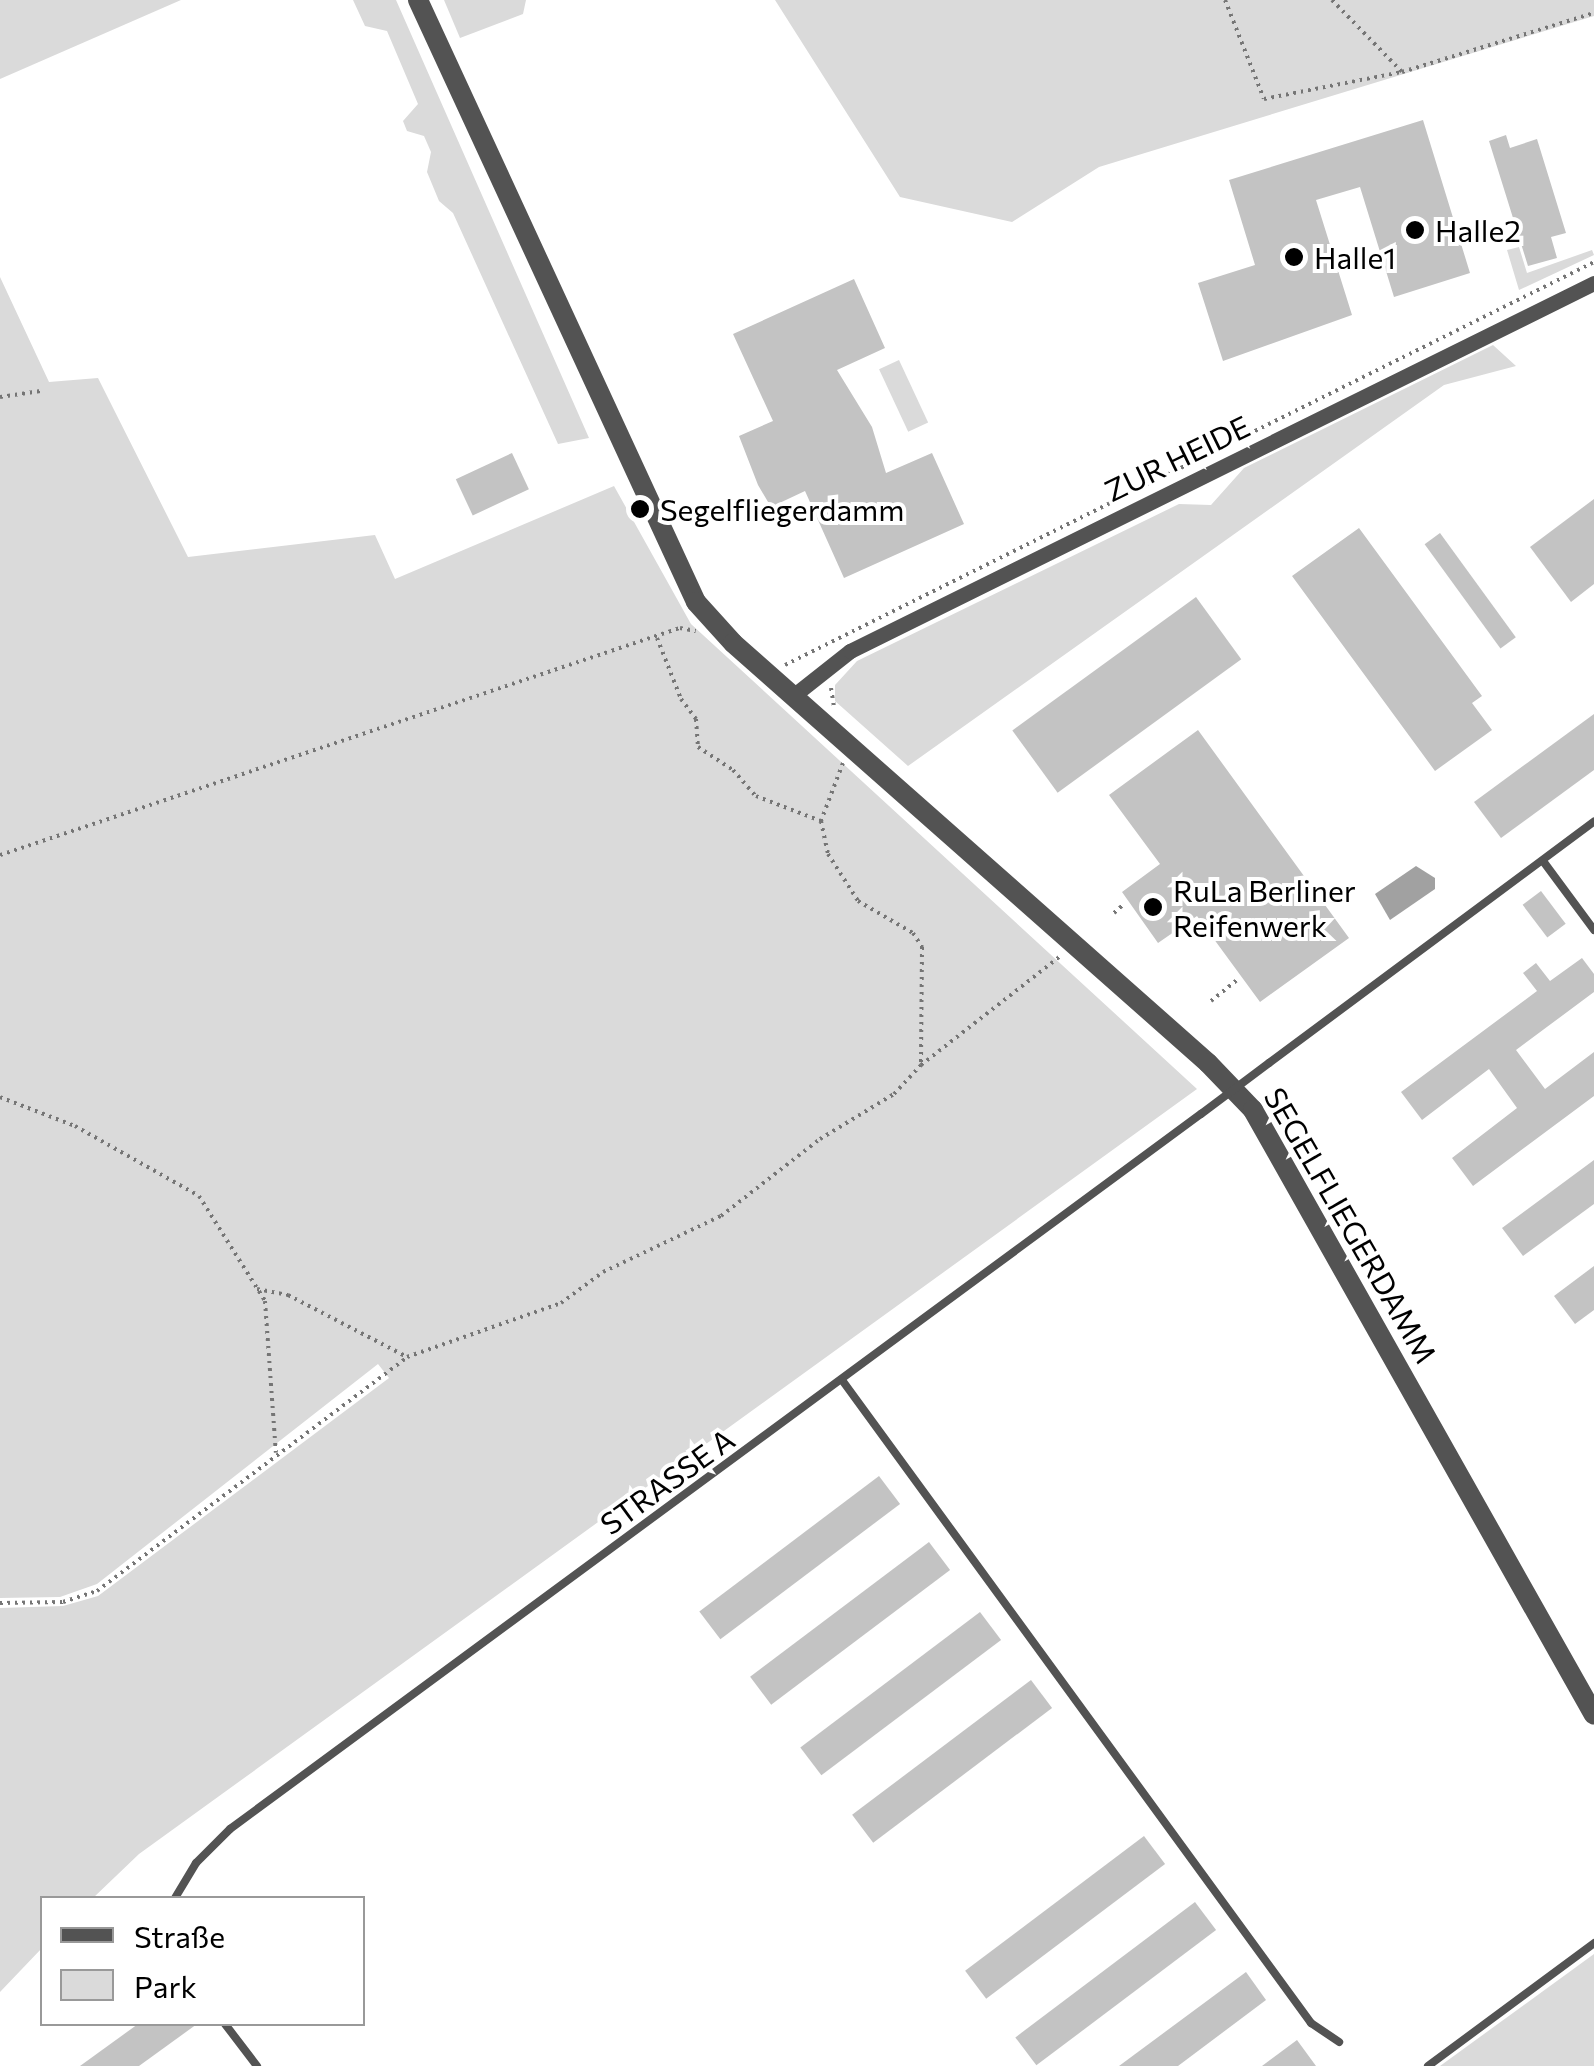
<!DOCTYPE html>
<html>
<head>
<meta charset="utf-8">
<style>
  body { margin:0 }
  #map { position:relative; width:1594px; height:2066px; overflow:hidden; background:#fff; font-family:Commissioner,sans-serif }
  div>[style] { position:absolute }
  [style*='--x'] { left:calc(var(--x)*1px); top:calc(var(--y)*1px); width:calc(var(--w)*1px); rotate:calc(var(--a)*1deg) }
  .green>* { inset:0; background:#dadada; transform-origin:0 0 }
  .water>* { inset:0; background:#a1a1a1 }
  .building>* { inset:0; background:#c3c3c3; transform-origin:0 0 }
  .path>* { height:4px; margin-top:-2px; transform-origin:0; background:repeating-linear-gradient(90deg,#757575 0 2.5px,transparent 0 7.5px) }
  .service>* { height:8px; margin:-4px; padding:0 4px; transform-origin:4px; border-radius:4px; background:#535353 }
  .minor>* { height:15px; margin:-7.5px; padding:0 7.5px; transform-origin:7.5px; border-radius:7.5px; background:#535353 }
  .tertiary>* { height:20px; margin:-10px; padding:0 10px; transform-origin:10px; border-radius:10px; background:#535353 }
  .service-bridge>* { height:8px; margin:-4px; padding:0 4px; transform-origin:4px; border-radius:4px; background:#535353 }
  .dots>* { width:28px; height:28px; translate:-50% -50%; box-sizing:border-box; border:5px solid #fff; border-radius:50% }
  span { translate:-50% -50%; white-space:nowrap; text-align:center; line-height:1.15; -webkit-text-stroke:8px #fff; paint-order:stroke }
  .poi-label { font-size:30px; color:#000 }
  .left { translate:0 -50%; text-align:left }
  .street-label { font-size:30px; color:#000 }
  .legend { position:absolute; left:40px; top:1896px; width:325px; height:130px; box-sizing:border-box; background:#fff; border:2px solid #999; margin:0; padding:12px 18px; list-style:none; font-size:30px; color:#000 }
  .legend li { display:flex; align-items:center; gap:20px; height:50px }
  .legend b { width:50px; border:2px solid #999 }
</style>
</head>
<body>
<div id="map">
  <div class="green">
    <div style="clip-path:polygon(0 0,181px 0,0 79px)"></div>
    <div style="clip-path:polygon(353px 0,396px 0,589px 438px,558px 444px,453px 213px,439px 201px,427px 172px,431px 152px,424px 136px,407px 131px,403px 121px,418px 104px,387px 31px,365px 26px)"></div>
    <div style="clip-path:polygon(444px 0,526px 0,523px 14px,460px 38px)"></div>
    <div style="clip-path:polygon(775px 0,1594px 0,1594px 16px,1099px 167px,1012px 222px,900px 197px)"></div>
    <div style="clip-path:polygon(1519px 247px,1527px 273px,1592px 250px,1594px 255px,1519px 290px,1507px 250px)"></div>
    <div style="clip-path:polygon(0 277px,49px 382px,98px 378px,188px 557px,375px 535px,395px 579px,614px 486px,691px 624px,1197px 1089px,139px 1854px,93px 1898px,42px 1898px,42px 1948px,0 1992px,0 1608px,63px 1606px,98px 1596px,389px 1378px,378px 1364px,97px 1584px,60px 1597px,0 1598px)"></div>
    <div style="clip-path:polygon(1493px 345px,1516px 366px,1444px 385px,908px 766px,835px 701px,835px 685px,857px 661px,1179px 504px,1211px 505px,1244px 468px)"></div>
    <div style="left:899px;top:360px;width:69px;height:22px;rotate:65deg"></div>
    <div style="clip-path:polygon(1594px 1954px,1594px 2066px,1440px 2066px)"></div>
  </div>
  <div class="water">
    <div style="clip-path:polygon(1416px 866px,1435px 878px,1435px 889px,1390px 920px,1375px 894px)"></div>
  </div>
  <div class="building">
    <div style="clip-path:polygon(1423px 120px,1470px 273px,1394px 297px,1360px 187px,1316px 200px,1352px 315px,1223px 361px,1198px 283px,1255px 265px,1229px 180px)"></div>
    <div style="clip-path:polygon(1506px 135px,1510px 148px,1537px 139px,1566px 233px,1551px 237px,1557px 258px,1528px 266px,1489px 141px)"></div>
    <div style="clip-path:polygon(854px 279px,885px 348px,837px 370px,872px 427px,886px 473px,932px 453px,964px 524px,844px 578px,805px 491px,771px 507px,758px 485px,739px 436px,773px 421px,733px 334px)"></div>
    <div style="left:512px;top:453px;width:40px;height:62px;rotate:65deg"></div>
    <div style="clip-path:polygon(1594px 499px,1594px 584px,1571px 602px,1530px 547px)"></div>
    <div style="clip-path:polygon(1359px 528px,1482px 696px,1472px 703px,1492px 730px,1435px 771px,1292px 576px)"></div>
    <div style="left:1440px;top:533px;width:129px;height:19px;rotate:54deg"></div>
    <div style="left:1196px;top:597px;width:77px;height:227px;rotate:54deg"></div>
    <div style="clip-path:polygon(1594px 714px,1594px 770px,1501px 838px,1474px 802px)"></div>
    <div style="clip-path:polygon(1198px 730px,1349px 938px,1260px 1002px,1197px 916px,1158px 943px,1122px 892px,1160px 864px,1109px 795px)"></div>
    <div style="left:1541px;top:891px;width:41px;height:23px;rotate:53deg"></div>
    <div style="clip-path:polygon(1582px 958px,1594px 974px,1594px 992px,1516px 1050px,1545px 1089px,1594px 1052px,1594px 1096px,1473px 1186px,1452px 1158px,1517px 1108px,1489px 1069px,1422px 1120px,1401px 1092px,1537px 991px,1523px 973px,1536px 963px,1550px 981px)"></div>
    <div style="clip-path:polygon(1594px 1160px,1594px 1204px,1523px 1256px,1502px 1228px)"></div>
    <div style="clip-path:polygon(1594px 1266px,1594px 1310px,1575px 1324px,1554px 1296px)"></div>
    <div style="left:879px;top:1476px;width:35px;height:225px;rotate:53deg"></div>
    <div style="left:929px;top:1542px;width:35px;height:224px;rotate:53deg"></div>
    <div style="left:980px;top:1612px;width:35px;height:225px;rotate:53deg"></div>
    <div style="left:1031px;top:1680px;width:35px;height:224px;rotate:53deg"></div>
    <div style="left:1144px;top:1836px;width:35px;height:224px;rotate:53deg"></div>
    <div style="left:1195px;top:1902px;width:35px;height:225px;rotate:53deg"></div>
    <div style="clip-path:polygon(1246px 1972px,1266px 2000px,1178px 2066px,1119px 2066px)"></div>
    <div style="clip-path:polygon(138px 2024px,197px 2024px,139px 2066px,80px 2066px)"></div>
    <div style="clip-path:polygon(1297px 2040px,1316px 2066px,1262px 2066px)"></div>
  </div>
  <div class="path">
    <div style="--x:1225;--y:0;--w:106;--a:68.5"></div>
    <div style="--x:1264;--y:99;--w:141;--a:-11.1"></div>
    <div style="--x:1402;--y:72;--w:201;--a:-17.1"></div>
    <div style="--x:1332;--y:0;--w:100;--a:45.8"></div>
    <div style="--x:0;--y:397;--w:41;--a:-8.3"></div>
    <div style="--x:657;--y:638;--w:66;--a:68.5"></div>
    <div style="--x:681;--y:699;--w:25;--a:53"></div>
    <div style="--x:696;--y:719;--w:28;--a:86"></div>
    <div style="--x:698;--y:747;--w:42;--a:33.3"></div>
    <div style="--x:733;--y:770;--w:35;--a:49"></div>
    <div style="--x:756;--y:796;--w:70;--a:21"></div>
    <div style="--x:785;--y:665;--w:904;--a:-26.48"></div>
    <div style="--x:831;--y:688;--w:19;--a:81"></div>
    <div style="--x:843;--y:763;--w:62;--a:110.8"></div>
    <div style="--x:821;--y:821;--w:34;--a:78"></div>
    <div style="--x:828;--y:854;--w:56;--a:57.4"></div>
    <div style="--x:858;--y:901;--w:64;--a:30.2"></div>
    <div style="--x:913;--y:933;--w:17;--a:57"></div>
    <div style="--x:922;--y:947;--w:118;--a:90.5"></div>
    <div style="--x:0;--y:855;--w:717;--a:-18.46"></div>
    <div style="--x:680;--y:628;--w:16;--a:11"></div>
    <div style="--x:1114;--y:913;--w:13;--a:-42"></div>
    <div style="--x:1211;--y:1001;--w:36;--a:-39"></div>
    <div style="--x:0;--y:1097;--w:80;--a:21.1"></div>
    <div style="--x:75;--y:1126;--w:142;--a:29.4"></div>
    <div style="--x:199;--y:1196;--w:124;--a:57.8"></div>
    <div style="--x:265;--y:1301;--w:152;--a:85.9"></div>
    <div style="--x:257;--y:1289;--w:32;--a:11"></div>
    <div style="--x:288;--y:1295;--w:134;--a:27.5"></div>
    <div style="--x:0;--y:1603;--w:63;--a:-0.9"></div>
    <div style="--x:63;--y:1602;--w:36;--a:-18"></div>
    <div style="--x:97;--y:1591;--w:388;--a:-37"></div>
    <div style="--x:407;--y:1357;--w:163;--a:-19.3"></div>
    <div style="--x:561;--y:1303;--w:52;--a:-36.4"></div>
    <div style="--x:603;--y:1272;--w:131;--a:-25.4"></div>
    <div style="--x:721;--y:1216;--w:125;--a:-37.9"></div>
    <div style="--x:820;--y:1139;--w:87;--a:-31.3"></div>
    <div style="--x:894;--y:1094;--w:40;--a:-47"></div>
    <div style="--x:921;--y:1065;--w:179;--a:-38"></div>
  </div>
  <div class="service">
    <div style="--x:1543;--y:861;--w:86;--a:53.5"></div>
    <div style="--x:1269;--y:1063;--w:405;--a:-36.6"></div>
    <div style="--x:842;--y:1380;--w:796;--a:53.89"></div>
    <div style="--x:1311;--y:2023;--w:34;--a:34"></div>
    <div style="--x:175;--y:1898;--w:41;--a:-59"></div>
    <div style="--x:196;--y:1863;--w:48;--a:-45"></div>
    <div style="--x:230;--y:1829;--w:1206;--a:-36.37"></div>
    <div style="--x:225;--y:2024;--w:53;--a:52.7"></div>
    <div style="--x:1428;--y:2066;--w:207;--a:-36.5"></div>
  </div>
  <div class="minor">
    <div style="--x:793;--y:696;--w:73;--a:-38.3"></div>
    <div style="--x:850;--y:651;--w:830;--a:-26.32"></div>
  </div>
  <div class="tertiary">
    <div style="--x:418;--y:0;--w:663;--a:65.21"></div>
    <div style="--x:696;--y:602;--w:55;--a:47.9"></div>
    <div style="--x:733;--y:643;--w:634;--a:41.48"></div>
    <div style="--x:1208;--y:1063;--w:65;--a:46.2"></div>
    <div style="--x:1253;--y:1110;--w:694;--a:60.59"></div>
  </div>
  <div class="service-bridge">
    <div style="--x:1201;--y:1114;--w:85;--a:-36.9"></div>
  </div>
  <div class="dots">
    <div style="left:1415px;top:230px;background:#000"></div>
    <div style="left:1294px;top:257px;background:#000"></div>
    <div style="left:640px;top:509px;background:#000"></div>
    <div style="left:1153px;top:907px;background:#000"></div>
  </div>
  <div class="poi-label">
    <span class="left" style="left:1435px;top:230px">Halle2</span>
    <span class="left" style="left:1314px;top:257px">Halle1</span>
    <span class="left" style="left:660px;top:509px">Segelfliegerdamm</span>
    <span class="left" style="left:1173px;top:907px">RuLa Berliner<br>Reifenwerk</span>
  </div>
  <div class="street-label">
    <span style="left:1177px;top:458px;rotate:-26deg">ZUR HEIDE</span>
    <span style="left:1351px;top:1225px;rotate:60deg">SEGELFLIEGERDAMM</span>
    <span style="left:667px;top:1481px;rotate:-36deg">STRASSE A</span>
  </div>
  <ul class="legend">
  <li><b style="height:12px;background:#535353"></b>Straße</li>
  <li><b style="height:28px;background:#dadada"></b>Park</li>
  </ul>
</div>
</body>
</html>
